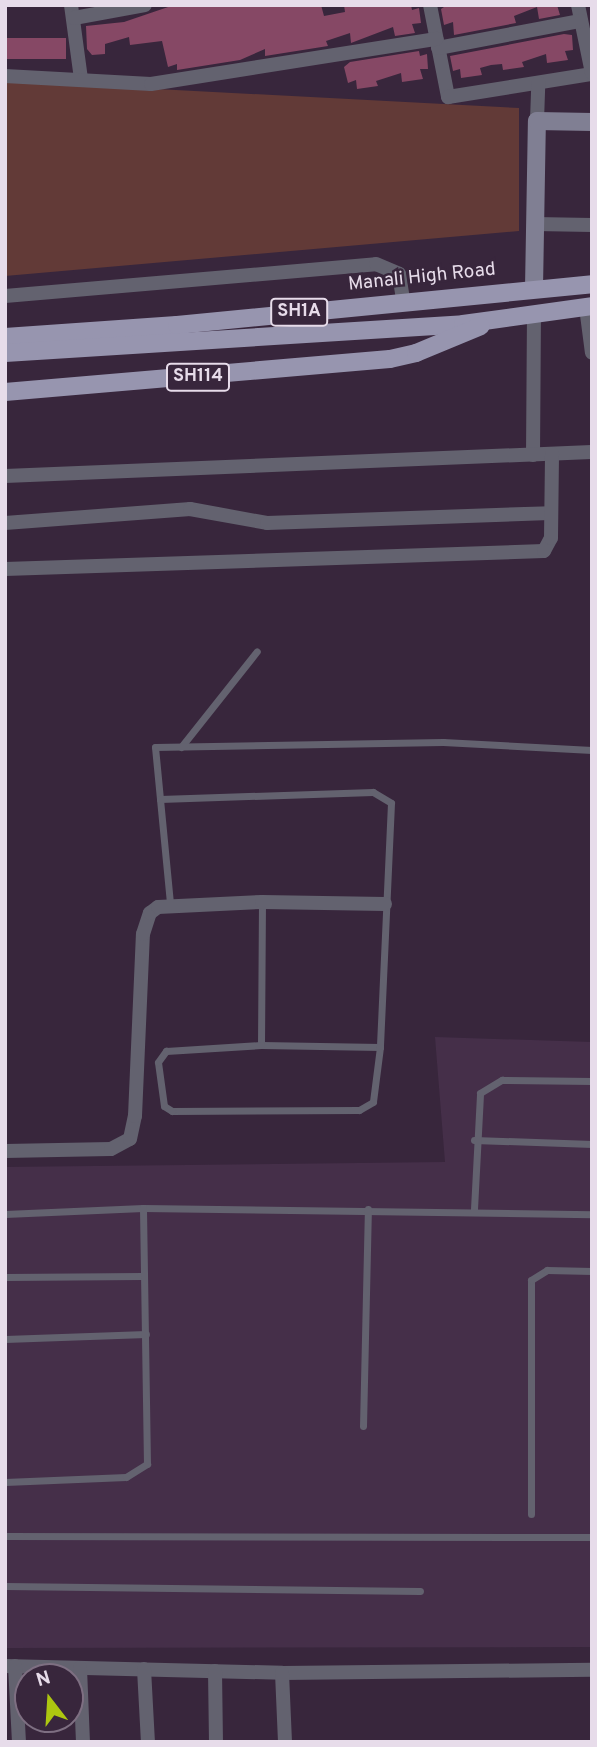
<!DOCTYPE html>
<html>
<head>
<meta charset="utf-8">
<style>
  body { margin:0 }
  #map { position:relative; width:597px; height:1747px; overflow:hidden; background:#38263c; font-family:Overpass,sans-serif }
  div>[style] { position:absolute }
  [style*='--x'] { left:calc(var(--x)*1px); top:calc(var(--y)*1px); width:calc(var(--w)*1px); rotate:calc(var(--a)*1deg) }
  .built>* { inset:0; background:#452f49 }
  .green>* { inset:0; background:#623a37 }
  .building>* { inset:0; background:#864865; transform-origin:0 0 }
  .lane>* { height:7px; margin:-3.5px; padding:0 3.5px; transform-origin:3.5px; border-radius:3.5px; background:#63626f }
  .street>* { height:14px; margin:-7px; padding:0 7px; transform-origin:7px; border-radius:7px; background:#63626f }
  .secondary>* { height:18px; margin:-9px; padding:0 9px; transform-origin:9px; border-radius:9px; background:#807f93 }
  .primary>* { height:18px; margin:-9px; padding:0 9px; transform-origin:9px; border-radius:9px; background:#9795af }
  span { translate:-50% -50%; white-space:nowrap; text-align:center; line-height:1.15; -webkit-text-stroke:5px #38263c; paint-order:stroke }
  .shield-label span { padding:2px 5px; background:#38263c; border:2px solid; border-radius:5px; -webkit-text-stroke-width:0 }
  .shield-label { font-size:18px; color:#e7dcea; font-weight:700 }
  .street-label { font-size:19px; color:#e7dcea }
  .frame { position:absolute; inset:0; border:7px solid #e7dcea; pointer-events:none }
  .north { position:absolute; left:14px; top:1663px; width:70px; height:70px; box-sizing:border-box; background:#38263c; border:2px solid #7e6f82; border-radius:50%; rotate:343deg; font-size:19px; font-weight:700; line-height:28px; text-align:center; color:#e7dcea }
  .north::after { content:''; display:block; margin:auto; width:24px; height:32px; background:#adc610; clip-path:polygon(50% 0,100% 100%,50% 72%,0 100%) }
</style>
</head>
<body>
<div id="map">
  <div class="built">
    <div style="clip-path:polygon(435px 1037px,592px 1042px,592px 1647px,5px 1648px,5px 1167px,445px 1162px)"></div>
  </div>
  <div class="green">
    <div style="clip-path:polygon(5px 81px,519px 108px,519px 231px,5px 276px)"></div>
  </div>
  <div class="building">
    <div style="clip-path:polygon(174px 5px,321px 5px,324px 16px,345px 12px,344px 5px,411px 5px,412px 10px,419px 8px,421px 23px,412px 24px,415px 33px,395px 36px,393px 27px,351px 43px,350px 33px,326px 41px,328px 46px,265px 56px,265px 49px,240px 60px,177px 70px,177px 64px,168px 67px,162px 41px,130px 45px,129px 37px,105px 44px,105px 54px,92px 55px,87px 49px,86px 26px,124px 22px)"></div>
    <div style="clip-path:polygon(447px 5px,557px 5px,560px 15px,539px 19px,537px 7px,514px 16px,516px 23px,454px 35px,453px 22px,444px 25px,441px 9px)"></div>
    <div style="clip-path:polygon(564px 34px,572px 35px,573px 50px,565px 51px,568px 60px,547px 63px,546px 54px,522px 62px,524px 67px,503px 70px,502px 64px,491px 65px,480px 68px,482px 75px,461px 78px,460px 69px,453px 71px,450px 56px)"></div>
    <div style="left:66px;top:38px;width:21px;height:61px;rotate:90deg"></div>
    <div style="clip-path:polygon(419px 51px,420px 56px,427px 54px,428px 69px,420px 69px,423px 79px,402px 82px,401px 73px,376px 81px,378px 86px,357px 89px,356px 80px,348px 83px,344px 67px,350px 62px)"></div>
  </div>
  <div class="lane">
    <div style="--x:181;--y:747;--w:122;--a:-51.6"></div>
    <div style="--x:160;--y:799;--w:52;--a:-95.5"></div>
    <div style="--x:155;--y:747;--w:288;--a:-1"></div>
    <div style="--x:443;--y:742;--w:149;--a:3.1"></div>
    <div style="--x:262;--y:902;--w:143;--a:90.4"></div>
    <div style="--x:261;--y:1045;--w:119;--a:1"></div>
    <div style="--x:170;--y:903;--w:104;--a:-95.5"></div>
    <div style="--x:160;--y:799;--w:213;--a:-1.9"></div>
    <div style="--x:373;--y:792;--w:21;--a:31"></div>
    <div style="--x:391;--y:803;--w:244;--a:92.6"></div>
    <div style="--x:380;--y:1047;--w:55;--a:97.3"></div>
    <div style="--x:373;--y:1102;--w:16;--a:150"></div>
    <div style="--x:359;--y:1110;--w:187;--a:179.7"></div>
    <div style="--x:172;--y:1111;--w:9;--a:-148"></div>
    <div style="--x:164;--y:1106;--w:44;--a:-97.8"></div>
    <div style="--x:158;--y:1062;--w:14;--a:-54"></div>
    <div style="--x:166;--y:1051;--w:95;--a:-3.6"></div>
    <div style="--x:474;--y:1140;--w:118;--a:1.9"></div>
    <div style="--x:474;--y:1209;--w:116;--a:-87"></div>
    <div style="--x:480;--y:1093;--w:26;--a:-31"></div>
    <div style="--x:502;--y:1080;--w:90;--a:0.6"></div>
    <div style="--x:5;--y:1214;--w:138;--a:-2.5"></div>
    <div style="--x:143;--y:1208;--w:449;--a:0.8"></div>
    <div style="--x:5;--y:1277;--w:137;--a:-0.4"></div>
    <div style="--x:5;--y:1339;--w:141;--a:-2"></div>
    <div style="--x:363;--y:1426;--w:217;--a:-88.7"></div>
    <div style="--x:5;--y:1482;--w:121;--a:-2.4"></div>
    <div style="--x:126;--y:1477;--w:25;--a:-32"></div>
    <div style="--x:147;--y:1464;--w:256;--a:-90.9"></div>
    <div style="--x:531;--y:1514;--w:234;--a:-90"></div>
    <div style="--x:531;--y:1280;--w:19;--a:-32"></div>
    <div style="--x:547;--y:1270;--w:45;--a:1.3"></div>
    <div style="--x:5;--y:1536;--w:587;--a:0.1"></div>
    <div style="--x:5;--y:1586;--w:415;--a:0.7"></div>
  </div>
  <div class="street">
    <div style="--x:71;--y:5;--w:75;--a:82.3"></div>
    <div style="--x:430;--y:5;--w:94;--a:78.9"></div>
    <div style="--x:448;--y:97;--w:146;--a:-9.1"></div>
    <div style="--x:578;--y:5;--w:69;--a:78.4"></div>
    <div style="--x:74;--y:18;--w:72;--a:-10.4"></div>
    <div style="--x:438;--y:48;--w:145;--a:-10.8"></div>
    <div style="--x:5;--y:76;--w:146;--a:3.1"></div>
    <div style="--x:151;--y:84;--w:289;--a:-9"></div>
    <div style="--x:537;--y:121;--w:38;--a:-88"></div>
    <div style="--x:535;--y:224;--w:57;--a:1"></div>
    <div style="--x:5;--y:296;--w:372;--a:-4.9"></div>
    <div style="--x:376;--y:264;--w:25;--a:23"></div>
    <div style="--x:399;--y:274;--w:26;--a:81"></div>
    <div style="--x:586;--y:307;--w:46;--a:82.6"></div>
    <div style="--x:533;--y:455;--w:141;--a:-89.6"></div>
    <div style="--x:5;--y:476;--w:587;--a:-2.34"></div>
    <div style="--x:5;--y:523;--w:186;--a:-4.3"></div>
    <div style="--x:190;--y:509;--w:78;--a:10.3"></div>
    <div style="--x:267;--y:523;--w:283;--a:-2"></div>
    <div style="--x:5;--y:569;--w:539;--a:-1.91"></div>
    <div style="--x:544;--y:551;--w:15;--a:-62"></div>
    <div style="--x:551;--y:538;--w:84;--a:-89.3"></div>
    <div style="--x:5;--y:1151;--w:106;--a:-1.1"></div>
    <div style="--x:111;--y:1149;--w:21;--a:-28"></div>
    <div style="--x:130;--y:1139;--w:24;--a:-78"></div>
    <div style="--x:135;--y:1116;--w:182;--a:-87.5"></div>
    <div style="--x:143;--y:934;--w:22;--a:-72"></div>
    <div style="--x:150;--y:913;--w:10;--a:-37"></div>
    <div style="--x:158;--y:907;--w:104;--a:-2.8"></div>
    <div style="--x:262;--y:902;--w:123;--a:0.9"></div>
    <div style="--x:5;--y:1666;--w:277;--a:1.4"></div>
    <div style="--x:282;--y:1673;--w:310;--a:-0.6"></div>
    <div style="--x:15;--y:1666;--w:76;--a:87"></div>
    <div style="--x:80;--y:1668;--w:74;--a:87.7"></div>
    <div style="--x:144;--y:1669;--w:73;--a:86.9"></div>
    <div style="--x:215;--y:1671;--w:71;--a:89.2"></div>
    <div style="--x:282;--y:1673;--w:69;--a:87.5"></div>
  </div>
  <div class="secondary">
    <div style="--x:534;--y:288;--w:167;--a:-89"></div>
    <div style="--x:537;--y:121;--w:55;--a:1"></div>
  </div>
  <div class="primary">
    <div style="--x:5;--y:337;--w:172;--a:-4"></div>
    <div style="--x:177;--y:325;--w:417;--a:-5.6"></div>
    <div style="--x:5;--y:353;--w:459;--a:-3.6"></div>
    <div style="--x:463;--y:324;--w:130;--a:-7.9"></div>
    <div style="--x:5;--y:392;--w:386;--a:-4.9"></div>
    <div style="--x:390;--y:359;--w:27;--a:-13"></div>
    <div style="--x:416;--y:353;--w:70;--a:-22.6"></div>
  </div>
  <div class="shield-label">
    <span style="left:299px;top:312px">SH1A</span>
    <span style="left:198px;top:377px">SH114</span>
  </div>
  <div class="street-label">
    <span style="left:422px;top:278px;rotate:-6deg">Manali High Road</span>
  </div>
  <div class="frame"></div>
  <div class="north">N</div>
</div>
</body>
</html>
